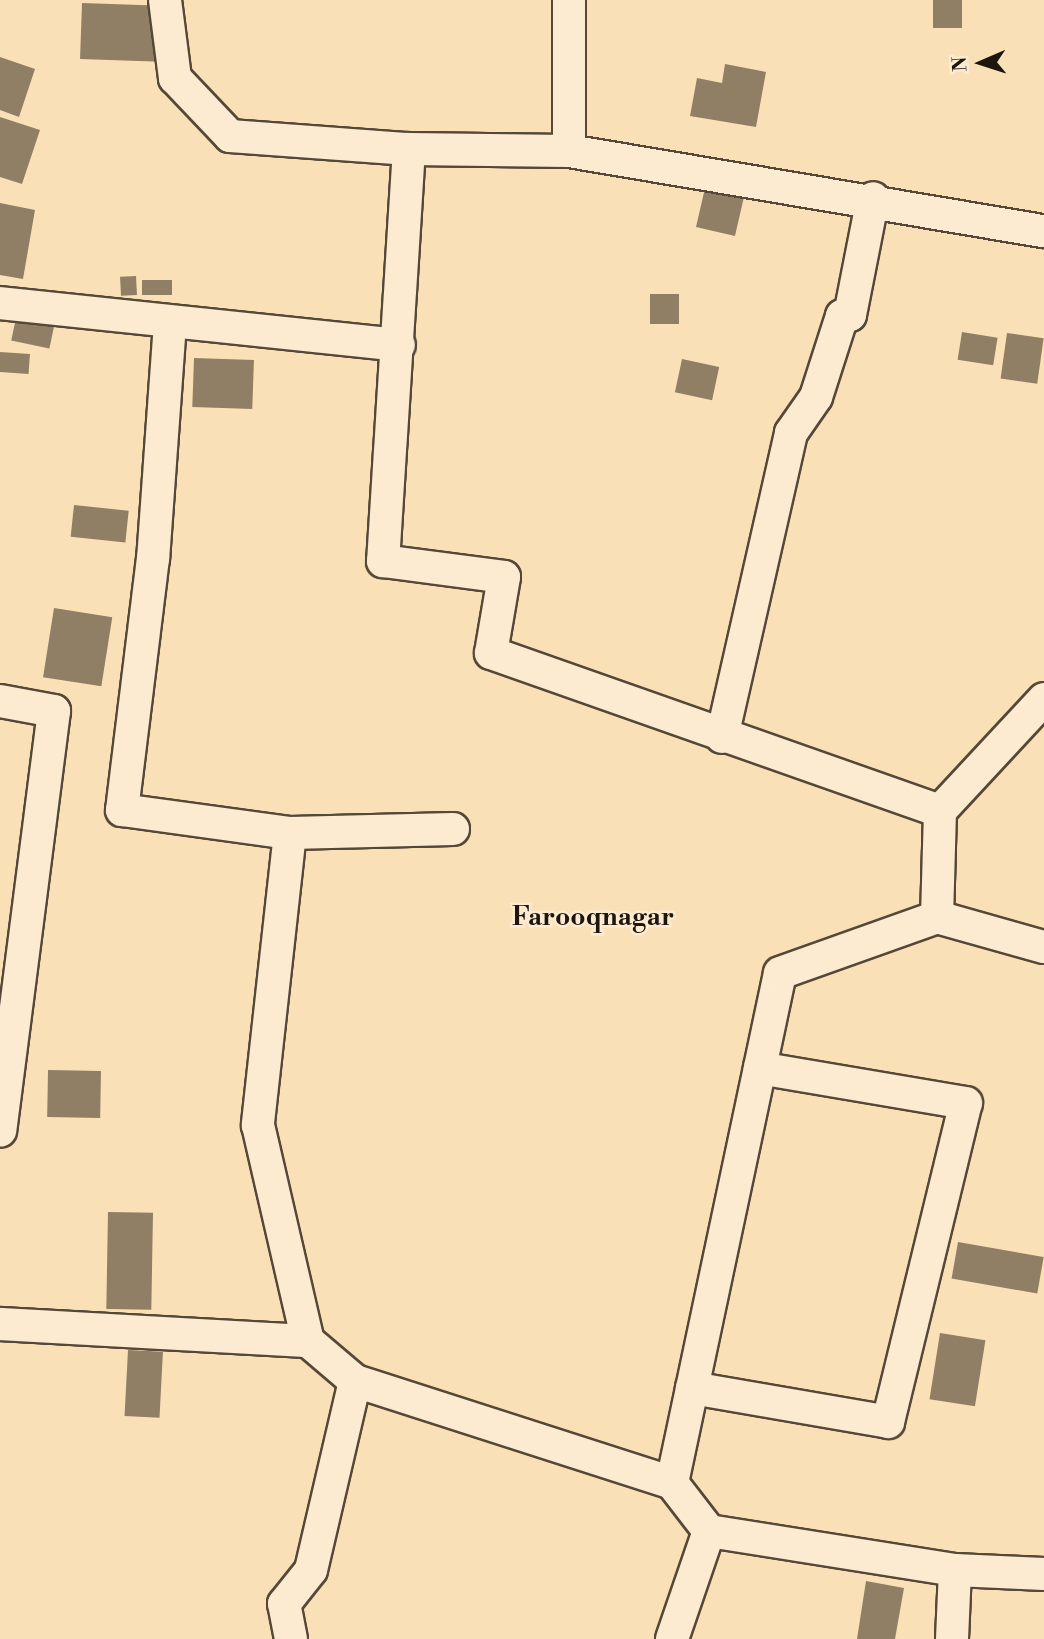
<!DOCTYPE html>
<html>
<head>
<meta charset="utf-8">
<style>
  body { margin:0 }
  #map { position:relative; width:1044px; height:1639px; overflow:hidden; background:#fae0b7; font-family:"Libre Bodoni",serif }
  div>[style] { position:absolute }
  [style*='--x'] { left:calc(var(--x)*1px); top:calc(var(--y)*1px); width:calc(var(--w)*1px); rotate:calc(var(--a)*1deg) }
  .building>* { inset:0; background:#907f65; transform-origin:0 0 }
  .roads { filter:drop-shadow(2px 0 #554838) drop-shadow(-2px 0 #554838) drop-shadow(0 2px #554838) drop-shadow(0 -2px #554838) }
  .street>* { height:32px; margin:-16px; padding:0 16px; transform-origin:16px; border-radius:16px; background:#fcebd0 }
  span { translate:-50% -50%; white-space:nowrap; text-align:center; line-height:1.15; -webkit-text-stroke:5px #fcebd0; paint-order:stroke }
  .quarter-label { font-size:26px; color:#1e150d; font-weight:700 }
  .north { position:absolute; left:946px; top:28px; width:70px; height:70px; -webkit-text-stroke:5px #fcebd0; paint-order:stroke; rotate:267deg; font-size:19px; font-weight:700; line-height:28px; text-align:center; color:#1e150d }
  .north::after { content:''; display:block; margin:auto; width:24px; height:32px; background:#1e150d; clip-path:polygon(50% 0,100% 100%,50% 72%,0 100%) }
</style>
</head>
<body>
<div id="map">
  <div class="building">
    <div style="left:933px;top:0;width:29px;height:28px"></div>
    <div style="left:82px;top:3px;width:95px;height:56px;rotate:2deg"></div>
    <div style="clip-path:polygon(0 57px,35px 69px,19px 117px,0 110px)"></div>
    <div style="clip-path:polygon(725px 64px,766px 72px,756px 127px,690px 116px,697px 78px,722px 83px)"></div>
    <div style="clip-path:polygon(0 117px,40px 130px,22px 184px,0 177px)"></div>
    <div style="left:705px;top:188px;width:40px;height:40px;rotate:13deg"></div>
    <div style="clip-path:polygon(0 203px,35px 210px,23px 279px,0 275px)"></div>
    <div style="left:136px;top:276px;width:19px;height:16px;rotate:87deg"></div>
    <div style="left:142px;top:280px;width:30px;height:15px"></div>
    <div style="left:679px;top:294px;width:30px;height:29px;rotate:90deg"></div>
    <div style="left:16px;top:318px;width:39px;height:23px;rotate:12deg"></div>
    <div style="left:962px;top:332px;width:36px;height:28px;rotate:9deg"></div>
    <div style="left:1007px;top:333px;width:37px;height:46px;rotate:8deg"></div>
    <div style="left:0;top:352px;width:30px;height:20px;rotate:4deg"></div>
    <div style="left:194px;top:358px;width:60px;height:49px;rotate:2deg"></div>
    <div style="left:682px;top:359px;width:38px;height:34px;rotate:12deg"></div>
    <div style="left:74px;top:505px;width:55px;height:32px;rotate:6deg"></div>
    <div style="left:54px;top:608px;width:59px;height:70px;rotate:9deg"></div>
    <div style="left:48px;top:1070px;width:53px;height:47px;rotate:1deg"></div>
    <div style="left:108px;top:1212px;width:45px;height:97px;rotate:1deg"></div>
    <div style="left:958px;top:1242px;width:87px;height:37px;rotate:10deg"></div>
    <div style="left:940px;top:1333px;width:46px;height:67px;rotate:9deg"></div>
    <div style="left:128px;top:1350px;width:35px;height:66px;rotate:3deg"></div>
    <div style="clip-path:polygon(866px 1581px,904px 1588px,895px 1639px,857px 1639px)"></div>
  </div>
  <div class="roads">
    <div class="street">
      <div style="--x:165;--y:0;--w:79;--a:82.7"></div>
      <div style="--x:175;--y:78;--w:80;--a:46.5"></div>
      <div style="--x:230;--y:136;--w:179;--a:4.2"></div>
      <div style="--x:409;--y:149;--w:160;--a:0.7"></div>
      <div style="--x:569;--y:151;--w:482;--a:9.6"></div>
      <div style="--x:569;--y:0;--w:151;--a:90"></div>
      <div style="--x:409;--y:149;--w:413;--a:93.6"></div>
      <div style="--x:383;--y:561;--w:122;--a:7.5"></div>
      <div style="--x:504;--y:577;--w:77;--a:99.7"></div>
      <div style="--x:491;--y:653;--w:476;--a:19.4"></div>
      <div style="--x:940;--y:811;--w:106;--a:91.6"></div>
      <div style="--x:937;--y:917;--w:111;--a:15.7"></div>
      <div style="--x:0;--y:303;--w:401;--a:6"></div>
      <div style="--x:170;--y:323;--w:236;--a:94.1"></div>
      <div style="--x:153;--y:558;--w:254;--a:97"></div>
      <div style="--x:122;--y:810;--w:170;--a:7.8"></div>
      <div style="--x:0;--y:701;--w:55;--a:10.5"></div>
      <div style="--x:54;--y:711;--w:423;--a:97.3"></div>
      <div style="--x:722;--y:737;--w:312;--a:-77.2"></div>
      <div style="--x:791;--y:433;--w:44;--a:-55.2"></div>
      <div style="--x:816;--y:397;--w:85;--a:-72.2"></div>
      <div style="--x:842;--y:316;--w:8;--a:-7"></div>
      <div style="--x:850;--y:315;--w:119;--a:-78.9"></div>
      <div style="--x:940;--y:811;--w:153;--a:-47.1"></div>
      <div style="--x:453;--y:829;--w:163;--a:178.6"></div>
      <div style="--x:290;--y:833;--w:294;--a:96.3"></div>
      <div style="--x:258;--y:1125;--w:222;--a:77"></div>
      <div style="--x:308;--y:1341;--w:62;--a:40.4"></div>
      <div style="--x:355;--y:1381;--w:333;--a:17.8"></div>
      <div style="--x:0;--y:1324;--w:308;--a:3.2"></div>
      <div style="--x:692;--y:1388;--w:199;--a:9.8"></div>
      <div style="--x:888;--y:1422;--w:328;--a:-76.3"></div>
      <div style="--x:966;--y:1103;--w:209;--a:-170.4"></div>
      <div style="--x:709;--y:1531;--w:249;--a:9"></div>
      <div style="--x:955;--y:1570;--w:69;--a:92.5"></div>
      <div style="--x:955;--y:1570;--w:89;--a:2.6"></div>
      <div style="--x:291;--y:1639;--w:36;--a:-101"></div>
      <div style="--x:284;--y:1604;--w:43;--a:-51.5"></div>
      <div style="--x:311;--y:1570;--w:194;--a:-76.9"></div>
      <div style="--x:672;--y:1639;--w:114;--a:-71.1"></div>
      <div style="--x:709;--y:1531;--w:61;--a:-127.6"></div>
      <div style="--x:672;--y:1483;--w:521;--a:-78.04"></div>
      <div style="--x:780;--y:973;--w:167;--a:-19.6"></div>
    </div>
  </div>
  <div class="quarter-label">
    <span style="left:593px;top:918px">Farooqnagar</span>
  </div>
  <div class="north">N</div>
</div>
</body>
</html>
